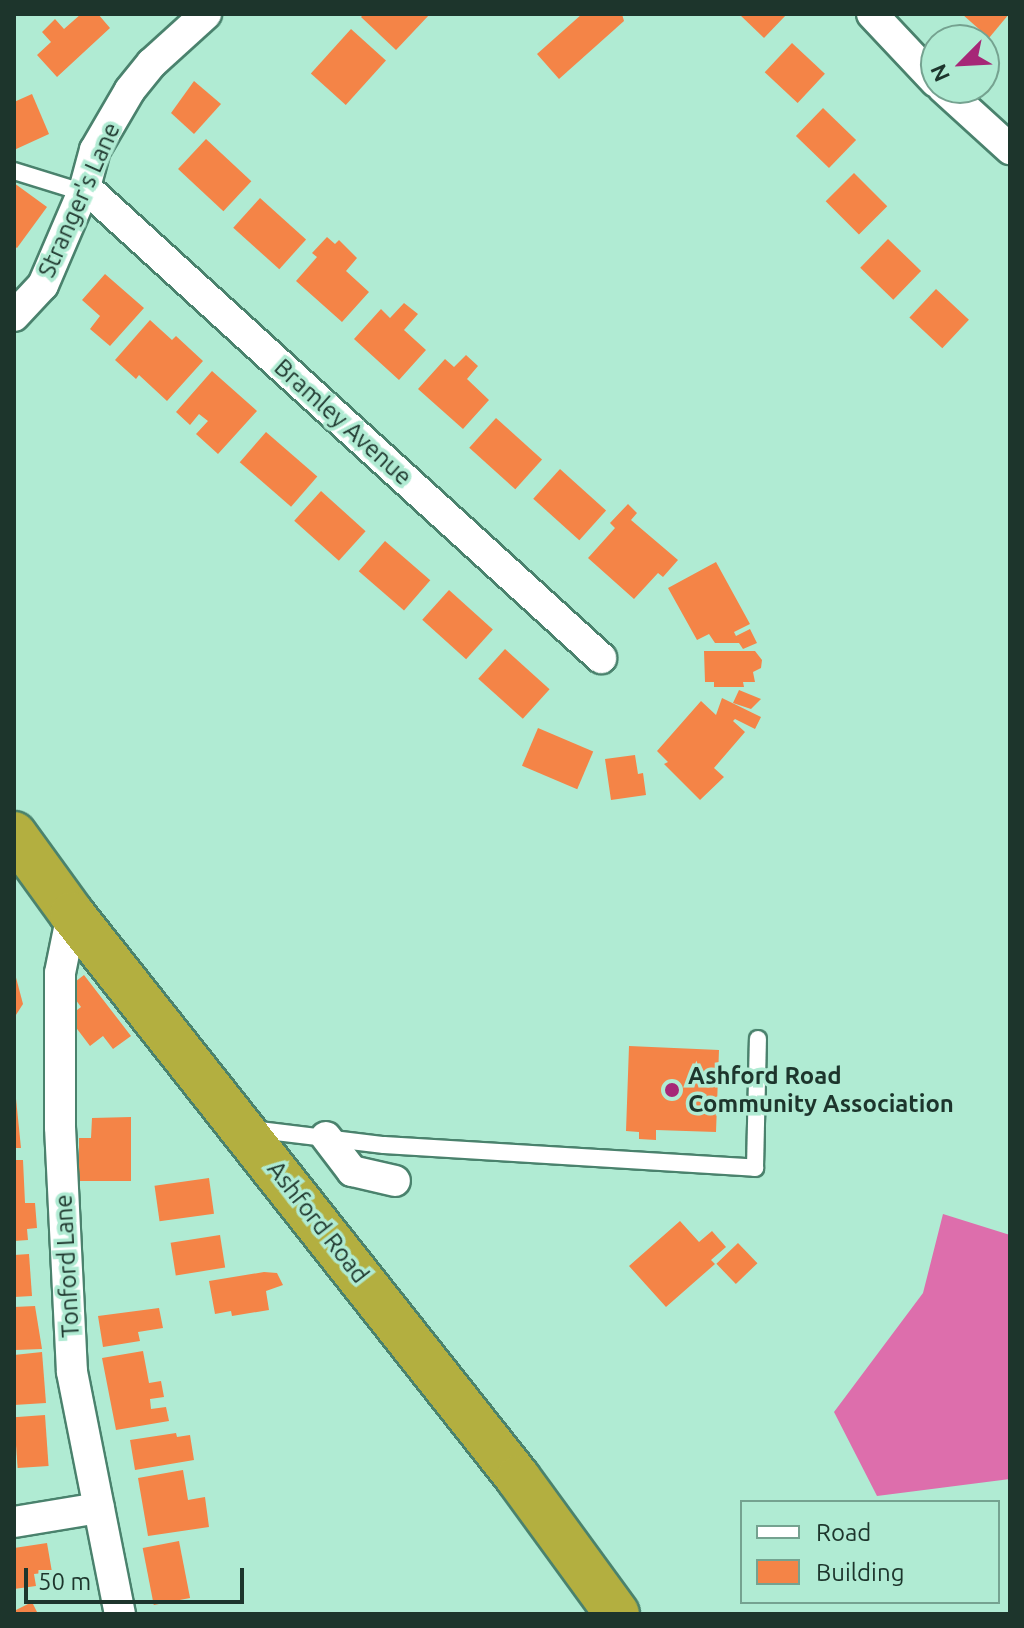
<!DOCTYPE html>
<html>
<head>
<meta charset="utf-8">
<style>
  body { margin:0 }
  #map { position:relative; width:1024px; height:1628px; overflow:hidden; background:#b0ebd3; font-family:Ubuntu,sans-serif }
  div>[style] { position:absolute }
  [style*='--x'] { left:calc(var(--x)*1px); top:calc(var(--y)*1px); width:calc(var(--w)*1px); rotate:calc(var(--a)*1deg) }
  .forest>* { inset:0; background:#dd6eac }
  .building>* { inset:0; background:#f48447; transform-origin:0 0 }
  .roads { filter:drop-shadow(2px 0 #4a826d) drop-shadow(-2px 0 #4a826d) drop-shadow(0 2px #4a826d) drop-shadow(0 -2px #4a826d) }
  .lane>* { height:16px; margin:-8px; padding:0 8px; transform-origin:8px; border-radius:8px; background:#fff }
  .street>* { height:30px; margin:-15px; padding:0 15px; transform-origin:15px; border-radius:15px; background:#fff }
  .highway>* { height:44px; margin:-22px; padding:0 22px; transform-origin:22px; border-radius:22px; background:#b3af40 }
  .dots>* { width:22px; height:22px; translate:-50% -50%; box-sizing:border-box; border:4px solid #b0ebd3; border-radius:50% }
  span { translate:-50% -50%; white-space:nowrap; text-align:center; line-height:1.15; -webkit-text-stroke:7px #b0ebd3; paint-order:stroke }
  .street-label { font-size:24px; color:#1d352c }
  .poi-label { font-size:24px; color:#1d352c; font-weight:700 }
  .left { translate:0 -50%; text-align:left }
  .frame { position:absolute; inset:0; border:16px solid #1d352c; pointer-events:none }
  .legend { position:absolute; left:740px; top:1500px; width:260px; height:104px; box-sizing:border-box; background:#b0ebd3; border:2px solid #75a290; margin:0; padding:10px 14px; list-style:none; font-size:24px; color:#1d352c }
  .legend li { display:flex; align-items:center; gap:16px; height:40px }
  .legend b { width:40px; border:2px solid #75a290 }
  .north { position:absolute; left:920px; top:24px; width:80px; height:80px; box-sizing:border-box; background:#b0ebd3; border:2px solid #75a290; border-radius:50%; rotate:246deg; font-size:22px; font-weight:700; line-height:32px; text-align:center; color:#1d352c }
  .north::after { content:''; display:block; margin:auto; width:28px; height:36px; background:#a62777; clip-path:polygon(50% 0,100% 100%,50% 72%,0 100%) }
  .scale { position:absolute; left:24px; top:1568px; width:220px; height:36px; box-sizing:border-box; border:4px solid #1d352c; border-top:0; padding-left:10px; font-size:24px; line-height:28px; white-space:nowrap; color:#1d352c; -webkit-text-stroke:6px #b0ebd3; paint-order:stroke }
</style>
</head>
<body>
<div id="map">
  <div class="forest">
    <div style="clip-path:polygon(943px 1214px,1010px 1235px,1010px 1479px,877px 1496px,834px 1412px,923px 1293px)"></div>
  </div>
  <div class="building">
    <div style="clip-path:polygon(81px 14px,98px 14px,110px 28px,57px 77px,37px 55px,51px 42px,42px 32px,55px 19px,64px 29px)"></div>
    <div style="clip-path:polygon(364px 14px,430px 14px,396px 50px,361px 17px)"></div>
    <div style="clip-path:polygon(582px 14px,622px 14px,624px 21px,559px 79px,537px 54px)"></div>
    <div style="clip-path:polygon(739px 14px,787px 14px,764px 38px)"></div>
    <div style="clip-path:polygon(962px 14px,1009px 14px,989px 38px)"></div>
    <div style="left:351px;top:29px;width:47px;height:60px;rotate:42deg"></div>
    <div style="left:792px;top:43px;width:45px;height:40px;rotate:43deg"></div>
    <div style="clip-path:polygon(194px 81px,221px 104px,194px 134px,171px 113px)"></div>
    <div style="clip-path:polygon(32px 94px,49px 134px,14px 150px,14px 102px)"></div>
    <div style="left:823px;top:108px;width:46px;height:39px;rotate:44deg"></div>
    <div style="left:206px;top:139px;width:62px;height:41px;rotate:43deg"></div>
    <div style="left:854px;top:173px;width:47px;height:40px;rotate:45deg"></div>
    <div style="clip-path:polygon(14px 183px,47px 207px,17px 248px,14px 246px)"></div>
    <div style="left:260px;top:198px;width:62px;height:40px;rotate:42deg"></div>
    <div style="clip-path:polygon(327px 237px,335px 244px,339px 240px,357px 258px,346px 271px,369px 292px,342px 322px,296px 281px,317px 257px,312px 253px)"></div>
    <div style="left:888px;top:239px;width:46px;height:40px;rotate:44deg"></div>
    <div style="clip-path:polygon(105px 274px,144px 308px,110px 346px,90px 329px,100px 316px,82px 300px)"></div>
    <div style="left:936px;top:289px;width:45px;height:39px;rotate:43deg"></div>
    <div style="clip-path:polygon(404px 303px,418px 314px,404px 330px,426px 350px,399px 380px,354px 339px,381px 309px,390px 318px)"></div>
    <div style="clip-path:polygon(150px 320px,172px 340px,176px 336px,203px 361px,167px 401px,139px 375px,136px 379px,115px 360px)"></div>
    <div style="clip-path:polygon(466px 355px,478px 366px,467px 379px,489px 400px,463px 429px,418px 389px,445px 359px,454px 367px)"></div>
    <div style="clip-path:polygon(212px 371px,257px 411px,218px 454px,196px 434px,208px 421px,199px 414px,190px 425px,176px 412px)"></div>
    <div style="left:496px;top:418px;width:62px;height:40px;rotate:42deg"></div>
    <div style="left:266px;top:432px;width:68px;height:40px;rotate:41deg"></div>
    <div style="left:560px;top:469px;width:62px;height:40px;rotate:42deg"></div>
    <div style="left:321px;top:491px;width:60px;height:40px;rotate:42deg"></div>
    <div style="clip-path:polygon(628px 504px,637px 513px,631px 520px,678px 560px,663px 577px,658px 573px,634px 599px,588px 558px,615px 528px,610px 523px)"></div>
    <div style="left:385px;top:541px;width:60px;height:40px;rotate:41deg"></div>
    <div style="clip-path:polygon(716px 562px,750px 624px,734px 632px,736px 636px,750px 629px,757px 643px,743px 649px,739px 643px,715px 643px,709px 634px,697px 640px,668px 588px)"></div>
    <div style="left:449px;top:590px;width:59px;height:40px;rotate:42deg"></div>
    <div style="left:505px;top:649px;width:60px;height:40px;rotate:42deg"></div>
    <div style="clip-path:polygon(704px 651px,755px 651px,762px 660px,761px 668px,753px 672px,755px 682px,743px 682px,744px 687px,714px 687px,714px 682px,705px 682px)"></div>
    <div style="clip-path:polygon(739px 690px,761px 699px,751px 709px,733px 703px)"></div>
    <div style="clip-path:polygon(722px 698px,761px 717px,755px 729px,735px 719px,733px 721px,745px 732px,714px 768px,724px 777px,700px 800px,664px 764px,668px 762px,657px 751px,701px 701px,716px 715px)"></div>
    <div style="left:538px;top:728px;width:60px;height:41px;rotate:23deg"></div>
    <div style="clip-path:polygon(635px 755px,638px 774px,643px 773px,646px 795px,611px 800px,605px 759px)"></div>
    <div style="clip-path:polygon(14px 970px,23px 1004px,14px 1018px)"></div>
    <div style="clip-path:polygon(84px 975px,131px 1036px,113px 1049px,103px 1036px,90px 1046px,68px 1017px,81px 1007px,67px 988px)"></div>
    <div style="clip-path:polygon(629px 1046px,719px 1050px,716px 1132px,656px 1130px,656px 1140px,639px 1139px,639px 1132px,626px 1131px)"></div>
    <div style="clip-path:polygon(14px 1079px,21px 1148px,14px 1148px)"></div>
    <div style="clip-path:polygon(131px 1117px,131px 1181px,79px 1181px,79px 1138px,91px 1138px,92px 1118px)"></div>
    <div style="clip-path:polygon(14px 1160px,23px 1160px,25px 1203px,35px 1203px,37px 1228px,27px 1229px,28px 1240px,14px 1241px)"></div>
    <div style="left:209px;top:1178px;width:36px;height:55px;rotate:82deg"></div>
    <div style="clip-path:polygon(680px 1221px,699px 1242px,712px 1231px,726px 1247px,711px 1260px,715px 1264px,666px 1307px,629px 1266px)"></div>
    <div style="left:220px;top:1235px;width:33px;height:50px;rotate:81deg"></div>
    <div style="left:738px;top:1243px;width:28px;height:30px;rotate:46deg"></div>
    <div style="clip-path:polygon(29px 1254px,32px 1296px,14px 1297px,14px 1255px)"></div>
    <div style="clip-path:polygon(264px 1272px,277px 1273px,283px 1285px,266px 1291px,269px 1310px,232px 1316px,231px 1311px,215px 1314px,209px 1281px)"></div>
    <div style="clip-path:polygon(35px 1306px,42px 1349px,15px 1350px,14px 1307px)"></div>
    <div style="clip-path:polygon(159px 1308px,163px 1328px,138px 1332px,140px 1341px,103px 1347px,98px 1316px)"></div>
    <div style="clip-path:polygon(143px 1351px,149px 1383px,161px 1381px,164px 1397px,150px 1399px,151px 1409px,166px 1407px,169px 1421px,116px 1430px,102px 1358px)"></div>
    <div style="clip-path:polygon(42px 1352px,46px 1403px,14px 1405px,14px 1355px)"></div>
    <div style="left:45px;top:1415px;width:51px;height:31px;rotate:86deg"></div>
    <div style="clip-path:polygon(176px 1433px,177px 1437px,190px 1435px,194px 1460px,135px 1470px,130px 1440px)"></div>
    <div style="clip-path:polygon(183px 1470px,188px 1500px,205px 1497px,209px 1527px,148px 1536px,138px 1478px)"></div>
    <div style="left:179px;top:1541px;width:58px;height:37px;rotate:79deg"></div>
    <div style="clip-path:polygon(47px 1543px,52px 1572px,34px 1574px,36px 1586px,14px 1589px,14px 1548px)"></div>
    <div style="clip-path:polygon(32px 1602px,38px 1614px,14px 1614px,14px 1611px)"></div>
  </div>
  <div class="roads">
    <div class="lane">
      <div style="--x:14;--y:171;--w:71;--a:17.2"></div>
      <div style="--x:251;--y:1129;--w:134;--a:6.9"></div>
      <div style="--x:384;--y:1145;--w:372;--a:3.5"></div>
      <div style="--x:755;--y:1168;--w:129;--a:-88.7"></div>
    </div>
    <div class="street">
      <div style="--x:872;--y:14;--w:93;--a:46.7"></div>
      <div style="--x:943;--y:88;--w:91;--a:42.3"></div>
      <div style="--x:85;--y:187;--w:699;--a:42.39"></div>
      <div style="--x:14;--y:316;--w:42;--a:-46.9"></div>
      <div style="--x:43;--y:285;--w:107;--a:-66.8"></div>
      <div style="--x:85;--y:187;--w:38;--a:-75"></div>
      <div style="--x:95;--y:150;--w:69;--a:-59.7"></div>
      <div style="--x:130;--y:90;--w:35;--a:-51"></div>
      <div style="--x:152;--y:63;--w:73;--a:-42.2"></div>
      <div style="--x:72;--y:914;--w:60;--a:101.5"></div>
      <div style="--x:60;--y:973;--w:154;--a:90"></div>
      <div style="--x:60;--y:1127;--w:245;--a:87.2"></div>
      <div style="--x:72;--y:1372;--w:247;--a:78.8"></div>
      <div style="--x:326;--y:1137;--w:43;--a:52.6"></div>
      <div style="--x:352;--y:1171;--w:44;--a:13.1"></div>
      <div style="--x:14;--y:1522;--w:86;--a:-9.4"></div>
    </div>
    <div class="highway">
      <div style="--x:14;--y:834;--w:99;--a:54.1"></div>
      <div style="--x:72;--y:914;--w:719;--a:51.66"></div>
      <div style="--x:518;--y:1478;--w:168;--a:53.9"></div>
    </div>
  </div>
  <div class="dots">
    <div style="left:672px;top:1090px;background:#a62777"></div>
  </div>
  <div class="street-label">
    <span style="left:79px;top:200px;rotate:-66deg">Stranger's Lane</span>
    <span style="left:343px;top:422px;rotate:42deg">Bramley Avenue</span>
    <span style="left:318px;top:1222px;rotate:52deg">Ashford Road</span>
    <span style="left:67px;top:1266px;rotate:-93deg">Tonford Lane</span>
  </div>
  <div class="poi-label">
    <span class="left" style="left:688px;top:1090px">Ashford Road<br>Community Association</span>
  </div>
  <div class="frame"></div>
  <ul class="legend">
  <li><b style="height:10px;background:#fff"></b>Road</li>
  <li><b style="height:22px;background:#f48447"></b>Building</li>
  </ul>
  <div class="north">N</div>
  <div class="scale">50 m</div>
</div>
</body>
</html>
